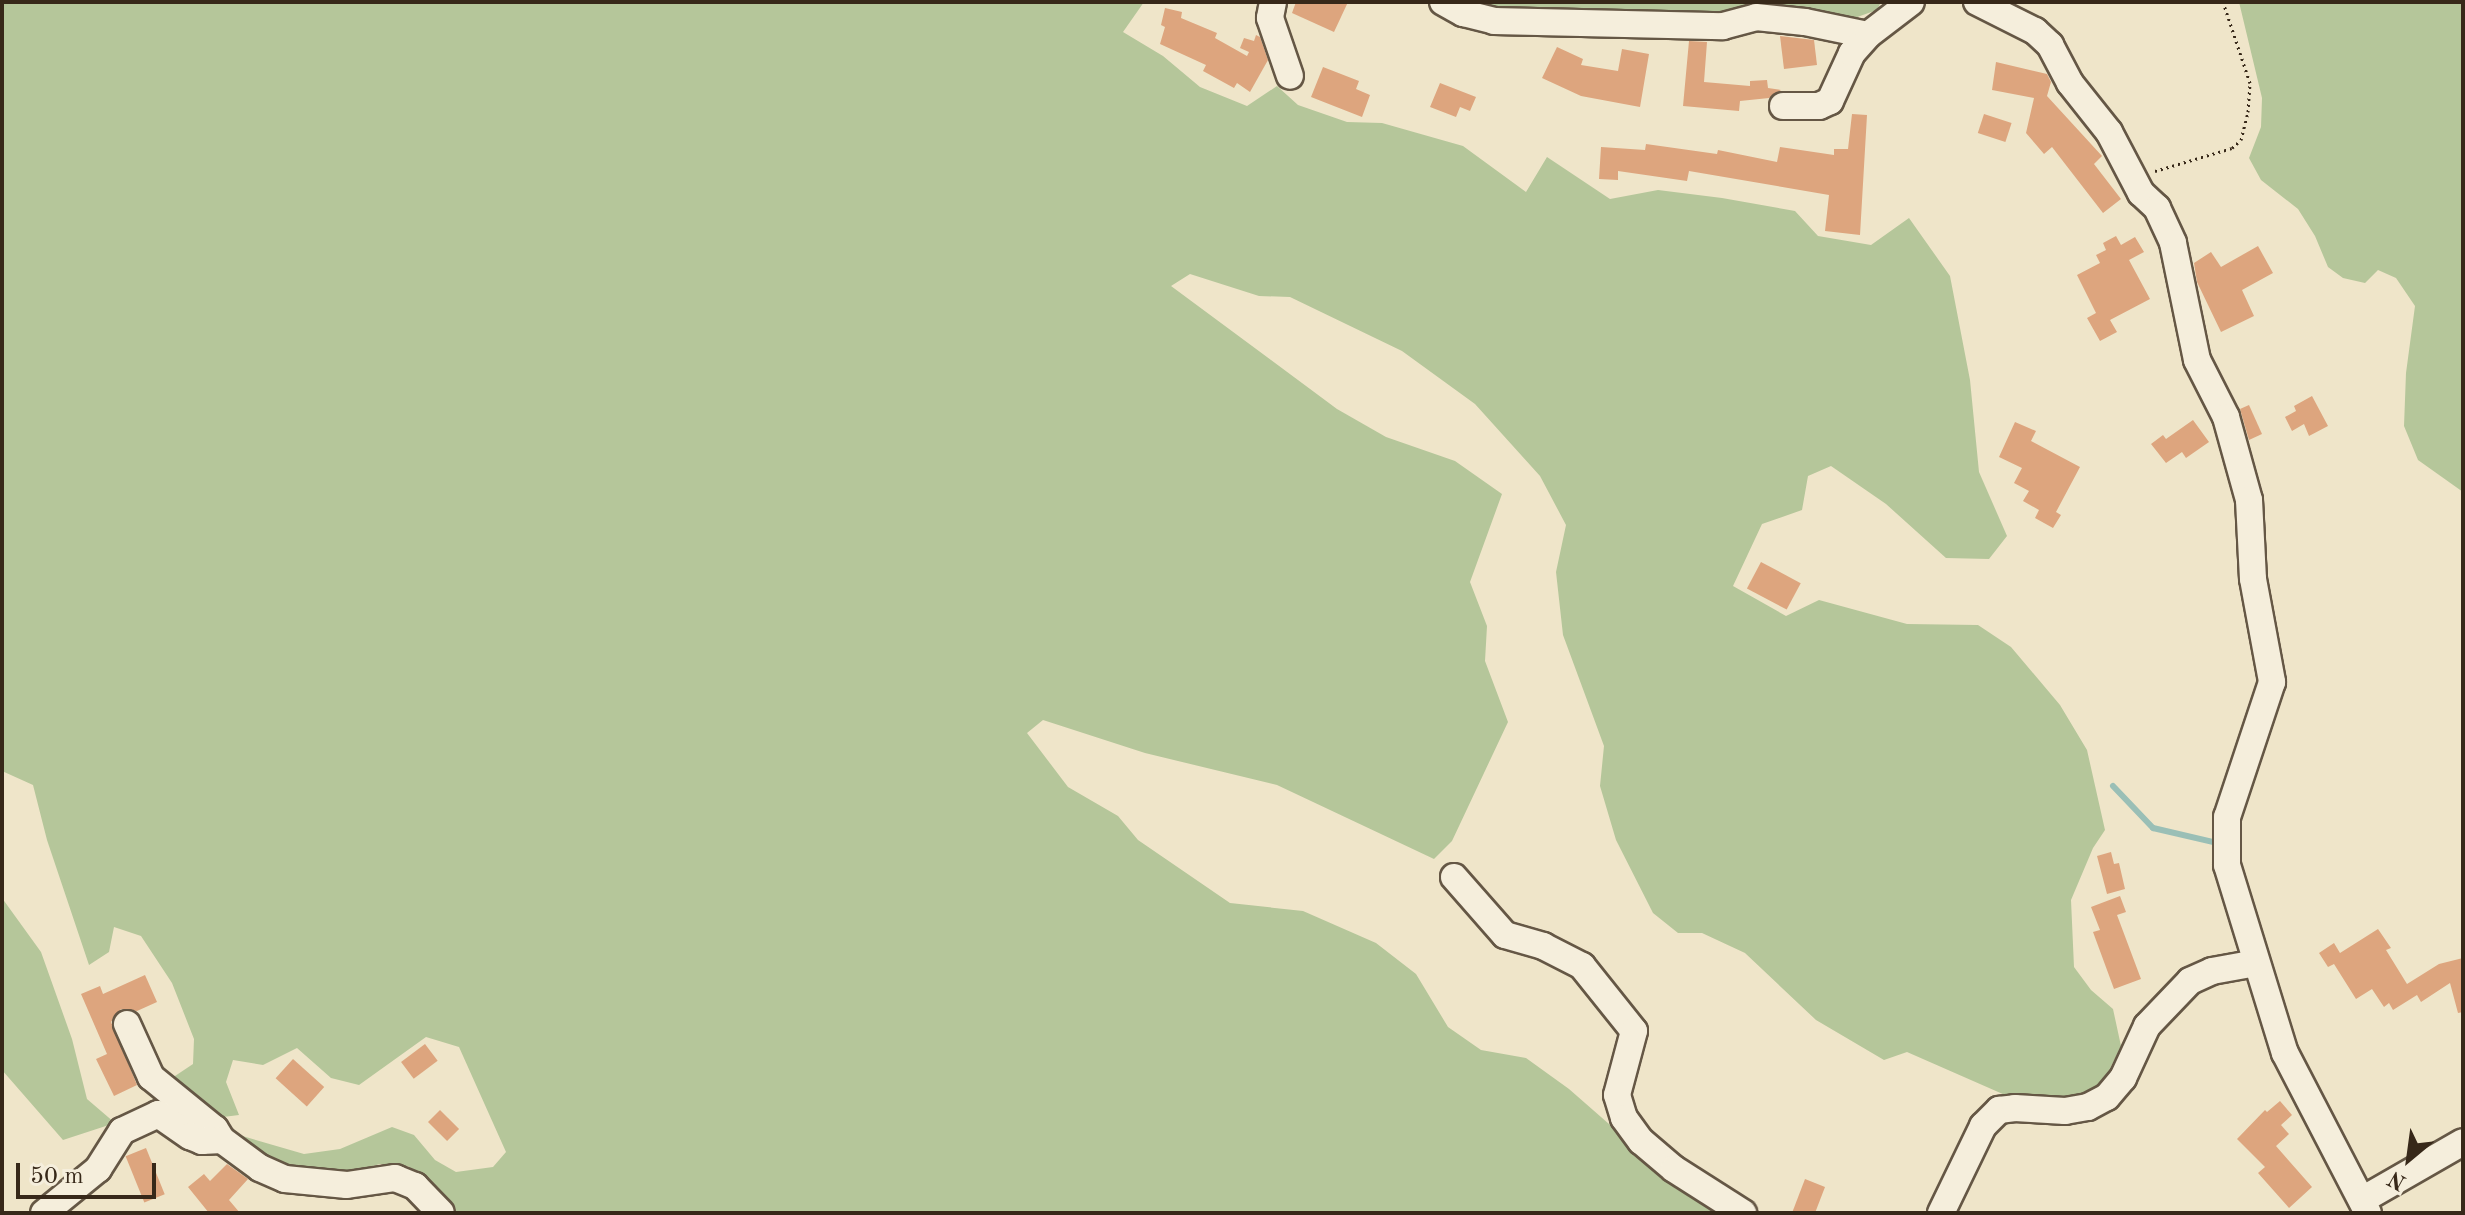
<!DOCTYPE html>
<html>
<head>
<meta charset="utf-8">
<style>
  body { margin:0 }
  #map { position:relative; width:2465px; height:1215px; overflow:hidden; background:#efe5c9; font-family:"Old Standard TT",serif }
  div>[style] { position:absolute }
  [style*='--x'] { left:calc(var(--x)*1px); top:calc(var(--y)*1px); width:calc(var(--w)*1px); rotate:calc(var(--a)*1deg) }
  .green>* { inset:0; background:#b5c69a }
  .stream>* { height:6px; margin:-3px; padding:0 3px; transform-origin:3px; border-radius:3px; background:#9abfb6 }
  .building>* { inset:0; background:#dda57e; transform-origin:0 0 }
  .path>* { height:3px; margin-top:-1.5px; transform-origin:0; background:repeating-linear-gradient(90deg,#372819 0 2px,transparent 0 6px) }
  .roads { filter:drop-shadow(2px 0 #655745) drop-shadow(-2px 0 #655745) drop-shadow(0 2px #655745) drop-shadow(0 -2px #655745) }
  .minor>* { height:26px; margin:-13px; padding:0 13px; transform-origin:13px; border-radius:13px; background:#f5eedc }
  span { translate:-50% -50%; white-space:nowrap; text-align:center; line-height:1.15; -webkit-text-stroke:6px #f5eedc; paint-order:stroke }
  .frame { position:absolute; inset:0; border:4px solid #372819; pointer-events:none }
  .north { position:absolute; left:2369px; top:1119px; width:80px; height:80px; -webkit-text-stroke:6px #f5eedc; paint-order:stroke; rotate:209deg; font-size:22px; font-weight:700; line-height:32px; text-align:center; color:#372819 }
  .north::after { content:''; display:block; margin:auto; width:28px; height:36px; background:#372819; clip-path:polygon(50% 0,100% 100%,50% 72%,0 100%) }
  .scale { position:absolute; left:16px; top:1163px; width:140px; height:36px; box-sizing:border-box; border:4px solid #372819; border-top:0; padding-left:10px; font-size:24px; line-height:28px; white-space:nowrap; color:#372819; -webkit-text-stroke:6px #f5eedc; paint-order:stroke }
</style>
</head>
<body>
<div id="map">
  <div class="green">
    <div style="clip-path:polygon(2px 2px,1144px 2px,1123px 32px,1163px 56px,1200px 87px,1247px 106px,1277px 86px,1298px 105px,1347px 122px,1382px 123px,1463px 146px,1526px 192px,1547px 157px,1610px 199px,1658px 190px,1722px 198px,1795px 211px,1818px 236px,1871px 245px,1909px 218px,1950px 276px,1970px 380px,1979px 472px,2007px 536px,1989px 559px,1946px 558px,1886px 504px,1831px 466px,1808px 476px,1802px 510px,1762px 524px,1733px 586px,1786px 616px,1819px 600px,1907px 624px,1978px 625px,2011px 647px,2060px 705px,2087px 750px,2105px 830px,2093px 848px,2071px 900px,2074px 967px,2091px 990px,2113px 1009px,2121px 1046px,2104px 1081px,2072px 1101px,2021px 1102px,1907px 1052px,1884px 1060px,1816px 1020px,1745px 953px,1702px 933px,1678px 933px,1653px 913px,1616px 840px,1600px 786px,1604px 746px,1563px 635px,1556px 572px,1566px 525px,1540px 476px,1475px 404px,1402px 351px,1290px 297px,1259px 296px,1190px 274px,1171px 286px,1337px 409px,1386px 437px,1455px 461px,1502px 494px,1470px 582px,1487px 626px,1485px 661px,1508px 722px,1452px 841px,1434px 859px,1277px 785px,1145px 753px,1043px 720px,1027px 733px,1068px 787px,1118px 816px,1138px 840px,1230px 903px,1303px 911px,1376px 943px,1416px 974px,1448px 1027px,1481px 1050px,1526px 1058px,1569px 1089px,1681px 1187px,1719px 1213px,456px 1213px,408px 1166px,380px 1164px,342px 1174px,305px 1176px,266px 1158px,239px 1135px,304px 1154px,340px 1149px,392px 1127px,414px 1135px,435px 1160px,456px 1172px,493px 1167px,506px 1152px,459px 1047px,426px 1037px,359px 1085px,331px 1078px,297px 1048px,263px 1065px,233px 1060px,226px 1082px,239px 1115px,215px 1118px,169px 1080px,193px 1064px,194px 1039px,172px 983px,141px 936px,114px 927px,109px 952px,89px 965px,47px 840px,33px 785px,2px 771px)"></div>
    <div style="clip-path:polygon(1441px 2px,1881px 2px,1877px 10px,1846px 21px,1780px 9px,1708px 13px,1478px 14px)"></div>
    <div style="clip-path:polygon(2239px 2px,2463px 2px,2463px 492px,2418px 460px,2404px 426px,2406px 373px,2415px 306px,2396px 278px,2378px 270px,2365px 283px,2343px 278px,2328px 267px,2315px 236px,2298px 209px,2261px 180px,2249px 158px,2261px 127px,2262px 98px)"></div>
    <div style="clip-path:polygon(2px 898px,41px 952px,72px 1039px,87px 1099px,115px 1123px,63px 1140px,2px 1070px)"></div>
  </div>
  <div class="stream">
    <div style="--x:2113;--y:786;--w:58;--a:46.4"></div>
    <div style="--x:2153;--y:828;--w:71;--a:13.1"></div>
  </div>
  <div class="building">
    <div style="clip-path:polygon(1296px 2px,1348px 2px,1334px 32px,1292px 13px)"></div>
    <div style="clip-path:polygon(1165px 8px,1182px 12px,1181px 18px,1217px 33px,1215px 38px,1247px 56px,1249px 52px,1240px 48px,1244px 38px,1254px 41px,1256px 35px,1260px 37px,1268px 60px,1250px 92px,1237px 83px,1234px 88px,1203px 71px,1206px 65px,1160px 44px,1165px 27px,1161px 25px)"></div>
    <div style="clip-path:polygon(1780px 36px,1814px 40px,1817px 65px,1784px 69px)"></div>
    <div style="clip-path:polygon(1689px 41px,1707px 42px,1704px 82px,1750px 86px,1750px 81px,1767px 80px,1768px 88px,1781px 90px,1769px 98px,1740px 101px,1739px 111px,1683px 106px)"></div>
    <div style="clip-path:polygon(1557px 47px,1583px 59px,1581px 65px,1618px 71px,1622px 49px,1649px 54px,1640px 107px,1581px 96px,1542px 78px)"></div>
    <div style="clip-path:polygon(1996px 62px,2047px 74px,2051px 82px,2047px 96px,2102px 156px,2094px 164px,2121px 199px,2103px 213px,2052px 147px,2044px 154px,2026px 133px,2034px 98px,1992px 90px)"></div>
    <div style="clip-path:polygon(1323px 67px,1359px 81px,1356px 89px,1370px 95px,1362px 117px,1311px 97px)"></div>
    <div style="clip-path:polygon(1440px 83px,1476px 97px,1470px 111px,1460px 107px,1456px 117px,1430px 107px)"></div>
    <div style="clip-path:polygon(1852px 114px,1867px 115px,1860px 235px,1825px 231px,1829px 195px,1689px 171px,1687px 181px,1618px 171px,1618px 180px,1599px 179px,1601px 147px,1645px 150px,1646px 144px,1717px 154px,1718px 150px,1777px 162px,1780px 147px,1834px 155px,1834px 149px,1848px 149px)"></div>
    <div style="left:1984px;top:114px;width:29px;height:20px;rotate:18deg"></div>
    <div style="clip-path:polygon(2116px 236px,2121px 245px,2135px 237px,2144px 252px,2129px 260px,2150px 299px,2110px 320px,2117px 332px,2100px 341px,2087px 318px,2096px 313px,2077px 275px,2100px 263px,2096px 255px,2106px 250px,2103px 243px)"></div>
    <div style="clip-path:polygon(2258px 246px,2273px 273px,2242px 290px,2254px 316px,2221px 332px,2197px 282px,2194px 263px,2211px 252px,2221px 267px)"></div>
    <div style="clip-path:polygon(2312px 396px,2328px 426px,2309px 436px,2304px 424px,2292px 431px,2285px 417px,2296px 411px,2294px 406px)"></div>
    <div style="clip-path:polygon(2249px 405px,2262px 434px,2249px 440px,2240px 409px)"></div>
    <div style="clip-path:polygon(2193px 420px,2209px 442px,2186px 458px,2182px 452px,2166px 463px,2151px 444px,2163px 435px,2166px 439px)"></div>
    <div style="clip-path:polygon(2015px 422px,2036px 431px,2031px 441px,2080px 467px,2056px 512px,2061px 515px,2053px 528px,2035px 518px,2039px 510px,2023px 501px,2029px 491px,2014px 483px,2022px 468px,1999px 457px)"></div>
    <div style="left:1761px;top:562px;width:45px;height:30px;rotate:28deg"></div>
    <div style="clip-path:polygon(2111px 852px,2114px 864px,2119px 863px,2125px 889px,2107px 894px,2097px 856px)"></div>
    <div style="clip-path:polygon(2120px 896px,2126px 912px,2117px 915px,2141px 979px,2114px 989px,2093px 932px,2100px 930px,2091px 907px)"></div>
    <div style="clip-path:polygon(2378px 929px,2391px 948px,2386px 950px,2407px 984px,2439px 964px,2463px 958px,2463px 1012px,2458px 1013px,2450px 983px,2421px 1002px,2417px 995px,2393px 1010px,2389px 1003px,2384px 1007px,2372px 989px,2356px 999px,2334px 964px,2328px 967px,2319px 953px,2334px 943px,2340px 953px)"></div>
    <div style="clip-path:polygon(145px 975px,157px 1002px,137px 1011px,121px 1009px,111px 1022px,137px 1085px,114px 1096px,96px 1059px,107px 1054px,81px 994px,100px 986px,103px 994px)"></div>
    <div style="left:425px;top:1044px;width:21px;height:30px;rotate:53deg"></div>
    <div style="left:293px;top:1059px;width:42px;height:26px;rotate:42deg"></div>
    <div style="clip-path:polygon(2280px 1101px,2292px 1115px,2281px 1125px,2289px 1134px,2276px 1146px,2312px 1187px,2289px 1208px,2258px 1173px,2265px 1167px,2237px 1139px,2265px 1110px,2267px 1112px)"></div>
    <div style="left:440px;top:1110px;width:27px;height:17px;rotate:45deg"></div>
    <div style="left:146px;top:1148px;width:50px;height:22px;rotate:68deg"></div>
    <div style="clip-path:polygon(227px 1164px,248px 1179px,229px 1200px,240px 1213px,209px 1213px,188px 1187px,204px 1174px,210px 1181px)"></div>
    <div style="clip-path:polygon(1805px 1179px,1825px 1187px,1815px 1213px,1792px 1213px)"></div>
  </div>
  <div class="path">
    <div style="--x:2155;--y:171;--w:80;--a:-16.6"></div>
    <div style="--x:2232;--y:148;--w:12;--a:-42"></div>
    <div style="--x:2241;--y:140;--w:29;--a:-76"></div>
    <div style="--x:2248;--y:112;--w:29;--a:-86"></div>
    <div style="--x:2250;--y:83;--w:85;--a:-108.4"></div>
  </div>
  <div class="roads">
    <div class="minor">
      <div style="--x:1273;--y:2;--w:16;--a:101"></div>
      <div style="--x:1270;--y:18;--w:61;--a:71"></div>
      <div style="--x:1443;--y:2;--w:23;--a:29"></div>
      <div style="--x:1463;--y:13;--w:32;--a:14"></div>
      <div style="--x:1494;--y:21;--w:229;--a:1.3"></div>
      <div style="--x:1723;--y:26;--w:34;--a:-15"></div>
      <div style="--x:1756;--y:17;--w:49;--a:5.8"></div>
      <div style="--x:1805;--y:22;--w:64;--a:11.7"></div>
      <div style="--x:1977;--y:2;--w:65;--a:26.6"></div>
      <div style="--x:2035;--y:31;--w:21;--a:43"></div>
      <div style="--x:2050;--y:45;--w:43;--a:62.2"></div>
      <div style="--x:2070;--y:83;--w:63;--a:51.5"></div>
      <div style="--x:2109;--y:132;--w:69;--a:62.3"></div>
      <div style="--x:2141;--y:193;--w:22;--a:43"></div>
      <div style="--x:2157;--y:208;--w:38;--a:65"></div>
      <div style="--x:2173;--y:243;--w:119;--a:78.4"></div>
      <div style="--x:2197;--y:360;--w:64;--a:63"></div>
      <div style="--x:2226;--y:417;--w:86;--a:74.5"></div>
      <div style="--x:2249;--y:500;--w:79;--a:87.1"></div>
      <div style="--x:2253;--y:579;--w:105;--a:79.5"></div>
      <div style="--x:2272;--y:682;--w:142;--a:108.4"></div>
      <div style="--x:2227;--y:817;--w:48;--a:90"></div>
      <div style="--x:2227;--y:865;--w:197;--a:72.9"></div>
      <div style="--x:2285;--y:1053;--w:180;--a:62.6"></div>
      <div style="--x:1783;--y:106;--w:36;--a:0"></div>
      <div style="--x:1819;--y:106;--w:12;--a:-24"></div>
      <div style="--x:1830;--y:101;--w:53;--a:-65.4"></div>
      <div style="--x:1852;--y:53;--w:24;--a:-48"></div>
      <div style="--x:1868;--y:35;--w:54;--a:-37.5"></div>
      <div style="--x:1454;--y:877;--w:77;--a:48.7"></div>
      <div style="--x:1505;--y:935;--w:40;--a:16"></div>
      <div style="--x:1543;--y:946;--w:44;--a:27.1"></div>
      <div style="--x:1582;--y:966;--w:83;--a:51.3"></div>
      <div style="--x:1634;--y:1031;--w:66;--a:104.9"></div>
      <div style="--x:1617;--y:1095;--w:24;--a:73"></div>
      <div style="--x:1624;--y:1118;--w:29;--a:54"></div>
      <div style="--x:1641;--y:1141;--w:43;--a:40.3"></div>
      <div style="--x:1674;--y:1169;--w:82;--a:32.5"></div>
      <div style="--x:127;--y:1024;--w:58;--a:65.6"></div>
      <div style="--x:151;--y:1077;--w:82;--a:39.1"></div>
      <div style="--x:215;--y:1129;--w:13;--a:58"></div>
      <div style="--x:2362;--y:1200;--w:116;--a:-29.9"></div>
      <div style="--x:44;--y:1213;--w:70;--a:-39.2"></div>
      <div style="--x:98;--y:1169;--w:45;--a:-57.7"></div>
      <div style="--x:122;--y:1131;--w:40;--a:-25"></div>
      <div style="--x:158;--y:1114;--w:39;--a:35"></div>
      <div style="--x:190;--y:1136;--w:13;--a:23"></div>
      <div style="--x:202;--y:1141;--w:20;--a:-3"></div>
      <div style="--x:222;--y:1140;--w:47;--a:36.4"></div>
      <div style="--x:260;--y:1168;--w:27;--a:24"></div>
      <div style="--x:285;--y:1179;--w:62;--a:5.5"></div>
      <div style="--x:347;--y:1185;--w:49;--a:-8.3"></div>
      <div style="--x:395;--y:1178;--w:22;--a:22"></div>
      <div style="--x:415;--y:1186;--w:37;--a:46"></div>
      <div style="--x:1941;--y:1213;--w:97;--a:-64.2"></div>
      <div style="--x:1983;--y:1126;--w:23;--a:-45"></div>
      <div style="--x:1999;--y:1110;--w:16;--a:-7"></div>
      <div style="--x:2015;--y:1108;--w:50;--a:3.4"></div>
      <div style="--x:2065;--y:1111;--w:23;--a:-10"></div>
      <div style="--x:2088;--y:1107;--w:21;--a:-28"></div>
      <div style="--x:2107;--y:1097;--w:25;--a:-50"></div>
      <div style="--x:2123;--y:1078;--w:57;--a:-65.2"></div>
      <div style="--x:2147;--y:1026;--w:62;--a:-46.3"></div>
      <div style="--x:2190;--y:981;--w:24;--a:-24"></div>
      <div style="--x:2212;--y:971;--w:45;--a:-10.3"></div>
    </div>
  </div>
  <div class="frame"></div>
  <div class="north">N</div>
  <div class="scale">50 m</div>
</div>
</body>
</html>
